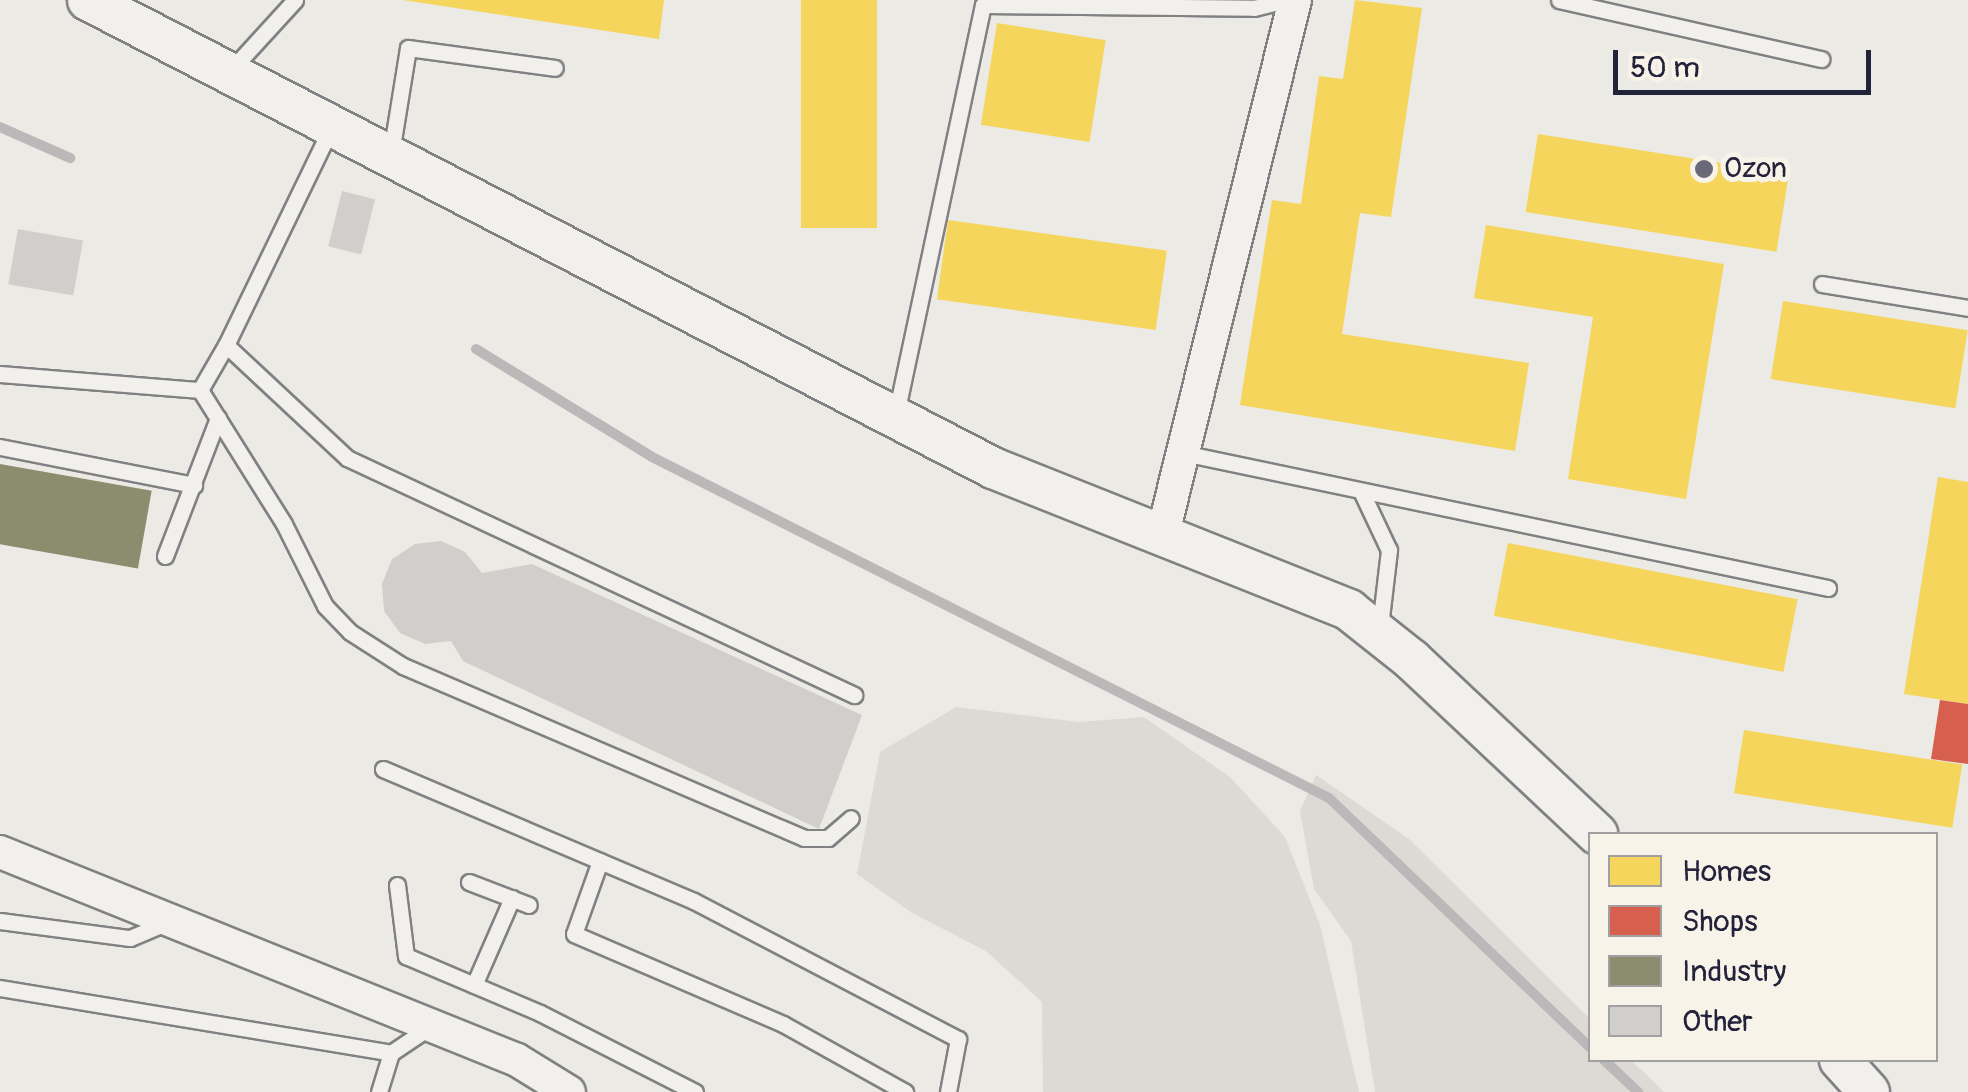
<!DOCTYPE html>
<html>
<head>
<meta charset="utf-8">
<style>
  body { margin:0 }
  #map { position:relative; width:1968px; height:1092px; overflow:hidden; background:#ebeae4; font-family:Pangolin,sans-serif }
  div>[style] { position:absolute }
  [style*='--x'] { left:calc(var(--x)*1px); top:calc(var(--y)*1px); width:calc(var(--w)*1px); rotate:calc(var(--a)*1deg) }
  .green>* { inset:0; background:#dddad5 }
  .homes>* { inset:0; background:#f6d55c; transform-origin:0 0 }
  .shops>* { inset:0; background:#d6604d }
  .industry>* { inset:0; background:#8c8c6e; transform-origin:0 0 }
  .stream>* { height:10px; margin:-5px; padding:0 5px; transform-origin:5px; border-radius:5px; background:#bbb8b9 }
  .building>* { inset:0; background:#d0cfcc; transform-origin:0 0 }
  .roads { filter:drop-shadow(2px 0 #818083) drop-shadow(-2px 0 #818083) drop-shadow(0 2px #818083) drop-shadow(0 -2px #818083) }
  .service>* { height:15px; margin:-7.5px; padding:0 7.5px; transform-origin:7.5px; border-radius:7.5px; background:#f1f0ec }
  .minor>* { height:32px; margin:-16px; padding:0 16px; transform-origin:16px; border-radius:16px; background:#f1f0ec }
  .tertiary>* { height:40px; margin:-20px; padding:0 20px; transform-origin:20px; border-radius:20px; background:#f1f0ec }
  .dots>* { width:28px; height:28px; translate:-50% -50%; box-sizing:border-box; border:5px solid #f7f3e8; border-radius:50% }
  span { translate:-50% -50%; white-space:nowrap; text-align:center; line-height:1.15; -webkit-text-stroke:10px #f7f3e8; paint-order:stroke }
  .poi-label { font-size:28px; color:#22223b }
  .left { translate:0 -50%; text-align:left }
  .legend { position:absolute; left:1588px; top:832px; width:350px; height:230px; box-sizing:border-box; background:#f7f3e8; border:2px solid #a29fa3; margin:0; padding:12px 18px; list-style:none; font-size:30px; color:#22223b }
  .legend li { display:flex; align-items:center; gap:20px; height:50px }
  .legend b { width:50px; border:2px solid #a29fa3 }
  .scale { position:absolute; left:1613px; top:50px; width:258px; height:45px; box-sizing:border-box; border:5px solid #22223b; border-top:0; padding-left:12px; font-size:30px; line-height:35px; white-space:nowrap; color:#22223b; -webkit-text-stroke:8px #f7f3e8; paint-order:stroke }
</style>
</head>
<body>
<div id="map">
  <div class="green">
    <div style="clip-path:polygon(956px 707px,1079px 722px,1144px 717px,1230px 777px,1285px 837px,1320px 925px,1359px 1092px,1043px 1092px,1042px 1002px,986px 951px,912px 913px,857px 874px,880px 752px)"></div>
    <div style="clip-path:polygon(1316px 775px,1409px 839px,1590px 1019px,1590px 1060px,1631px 1060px,1664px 1092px,1375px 1092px,1351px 941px,1314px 889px,1300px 811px)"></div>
  </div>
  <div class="homes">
    <div style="clip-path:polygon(403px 0,664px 0,659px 39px)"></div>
    <div style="left:801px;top:0;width:76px;height:228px"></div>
    <div style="clip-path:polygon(1355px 0,1422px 8px,1391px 217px,1360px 213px,1342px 334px,1529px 363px,1515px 451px,1240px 405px,1272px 200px,1301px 204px,1319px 76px,1343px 79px)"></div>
    <div style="left:997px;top:23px;width:110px;height:103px;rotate:9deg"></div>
    <div style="left:1538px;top:134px;width:254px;height:79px;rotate:9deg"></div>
    <div style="left:948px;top:220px;width:221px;height:80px;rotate:8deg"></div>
    <div style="clip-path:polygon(1486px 225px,1724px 264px,1686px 499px,1568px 479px,1593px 317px,1474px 298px)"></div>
    <div style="left:1783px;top:301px;width:187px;height:79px;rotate:9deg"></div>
    <div style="clip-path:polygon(1938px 477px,1968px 482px,1968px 704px,1904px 694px)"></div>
    <div style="left:1508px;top:543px;width:295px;height:74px;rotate:11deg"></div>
    <div style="left:1744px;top:730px;width:221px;height:64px;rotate:9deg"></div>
  </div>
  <div class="shops">
    <div style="clip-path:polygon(1940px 700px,1968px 704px,1968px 764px,1931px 759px)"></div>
  </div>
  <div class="industry">
    <div style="left:0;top:464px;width:154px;height:79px;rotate:10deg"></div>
  </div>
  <div class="stream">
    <div style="--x:0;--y:127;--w:77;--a:23.9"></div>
    <div style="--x:476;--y:349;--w:206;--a:31.5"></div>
    <div style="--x:652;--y:457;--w:758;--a:26.73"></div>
    <div style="--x:1329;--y:798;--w:361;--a:43.7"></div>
    <div style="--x:1604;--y:1060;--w:47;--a:43.3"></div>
  </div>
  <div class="building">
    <div style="left:342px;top:191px;width:34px;height:57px;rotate:14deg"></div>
    <div style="left:18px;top:229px;width:66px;height:56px;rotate:10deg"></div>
    <div style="clip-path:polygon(441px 541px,465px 552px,482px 573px,532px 564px,862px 715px,819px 829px,463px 661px,451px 641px,425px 644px,400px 633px,384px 611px,382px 584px,392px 559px,415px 544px)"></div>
  </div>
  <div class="roads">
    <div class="service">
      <div style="--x:1559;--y:0;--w:269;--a:12.7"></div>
      <div style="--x:231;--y:70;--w:95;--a:-47.6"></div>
      <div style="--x:331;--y:128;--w:241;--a:115.8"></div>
      <div style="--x:226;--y:345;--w:166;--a:43"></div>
      <div style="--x:347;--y:458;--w:560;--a:25.05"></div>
      <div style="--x:391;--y:153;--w:106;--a:-80.8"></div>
      <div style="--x:408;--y:48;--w:148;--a:7.7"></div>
      <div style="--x:1822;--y:284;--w:148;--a:9.3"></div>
      <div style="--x:226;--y:345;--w:52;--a:120"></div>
      <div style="--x:200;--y:390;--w:158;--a:57.9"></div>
      <div style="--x:284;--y:524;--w:92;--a:63.4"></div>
      <div style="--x:325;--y:606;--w:36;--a:46"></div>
      <div style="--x:350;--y:632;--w:63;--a:32.7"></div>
      <div style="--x:403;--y:666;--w:436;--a:23.2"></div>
      <div style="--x:804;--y:838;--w:24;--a:0"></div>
      <div style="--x:828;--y:838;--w:30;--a:-41"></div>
      <div style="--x:0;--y:374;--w:201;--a:4.6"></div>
      <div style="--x:896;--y:414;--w:418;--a:-78"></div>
      <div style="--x:983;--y:5;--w:271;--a:0.6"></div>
      <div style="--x:1254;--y:8;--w:32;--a:-14"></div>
      <div style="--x:0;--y:447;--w:198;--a:11.1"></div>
      <div style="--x:1183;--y:453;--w:659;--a:11.82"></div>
      <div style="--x:1362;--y:493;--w:63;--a:64.7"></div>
      <div style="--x:1389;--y:550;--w:78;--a:96.7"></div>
      <div style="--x:165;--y:556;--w:148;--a:-69"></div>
      <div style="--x:383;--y:769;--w:338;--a:23"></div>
      <div style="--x:694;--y:901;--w:298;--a:27.6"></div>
      <div style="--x:958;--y:1039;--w:54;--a:100.7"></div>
      <div style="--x:600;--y:861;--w:77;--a:109.6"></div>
      <div style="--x:574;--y:934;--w:228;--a:23.3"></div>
      <div style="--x:783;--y:1024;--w:140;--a:29.1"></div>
      <div style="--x:469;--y:882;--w:64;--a:21"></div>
      <div style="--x:397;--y:885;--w:72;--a:82.8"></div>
      <div style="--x:406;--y:956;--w:146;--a:23"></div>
      <div style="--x:540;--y:1013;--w:174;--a:27"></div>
      <div style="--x:0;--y:921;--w:131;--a:7.5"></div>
      <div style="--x:130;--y:938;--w:41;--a:-22.8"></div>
      <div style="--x:474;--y:985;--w:95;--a:-66.4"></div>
      <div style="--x:0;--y:988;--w:396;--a:9.4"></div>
      <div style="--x:379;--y:1092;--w:41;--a:-72.9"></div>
      <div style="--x:391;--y:1053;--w:48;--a:-34"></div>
    </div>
    <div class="minor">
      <div style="--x:1162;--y:537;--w:553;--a:-76.09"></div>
      <div style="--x:0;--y:852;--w:557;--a:21.92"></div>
      <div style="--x:517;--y:1060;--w:61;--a:31.6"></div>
    </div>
    <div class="tertiary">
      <div style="--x:88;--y:0;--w:1019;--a:27.34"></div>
      <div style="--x:993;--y:468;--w:383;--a:21.7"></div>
      <div style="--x:1349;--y:610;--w:80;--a:38.4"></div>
      <div style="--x:1412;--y:660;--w:254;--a:43.2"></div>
      <div style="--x:1840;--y:1060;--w:43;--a:47.8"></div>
    </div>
  </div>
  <div class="dots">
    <div style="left:1704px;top:169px;background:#686876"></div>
  </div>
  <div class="poi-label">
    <span class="left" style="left:1724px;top:169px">Ozon</span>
  </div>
  <ul class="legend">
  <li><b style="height:28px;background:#f6d55c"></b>Homes</li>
  <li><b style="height:28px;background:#d6604d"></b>Shops</li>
  <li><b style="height:28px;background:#8c8c6e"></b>Industry</li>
  <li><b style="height:28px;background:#d0cfcc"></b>Other</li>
  </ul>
  <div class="scale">50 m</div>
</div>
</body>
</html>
